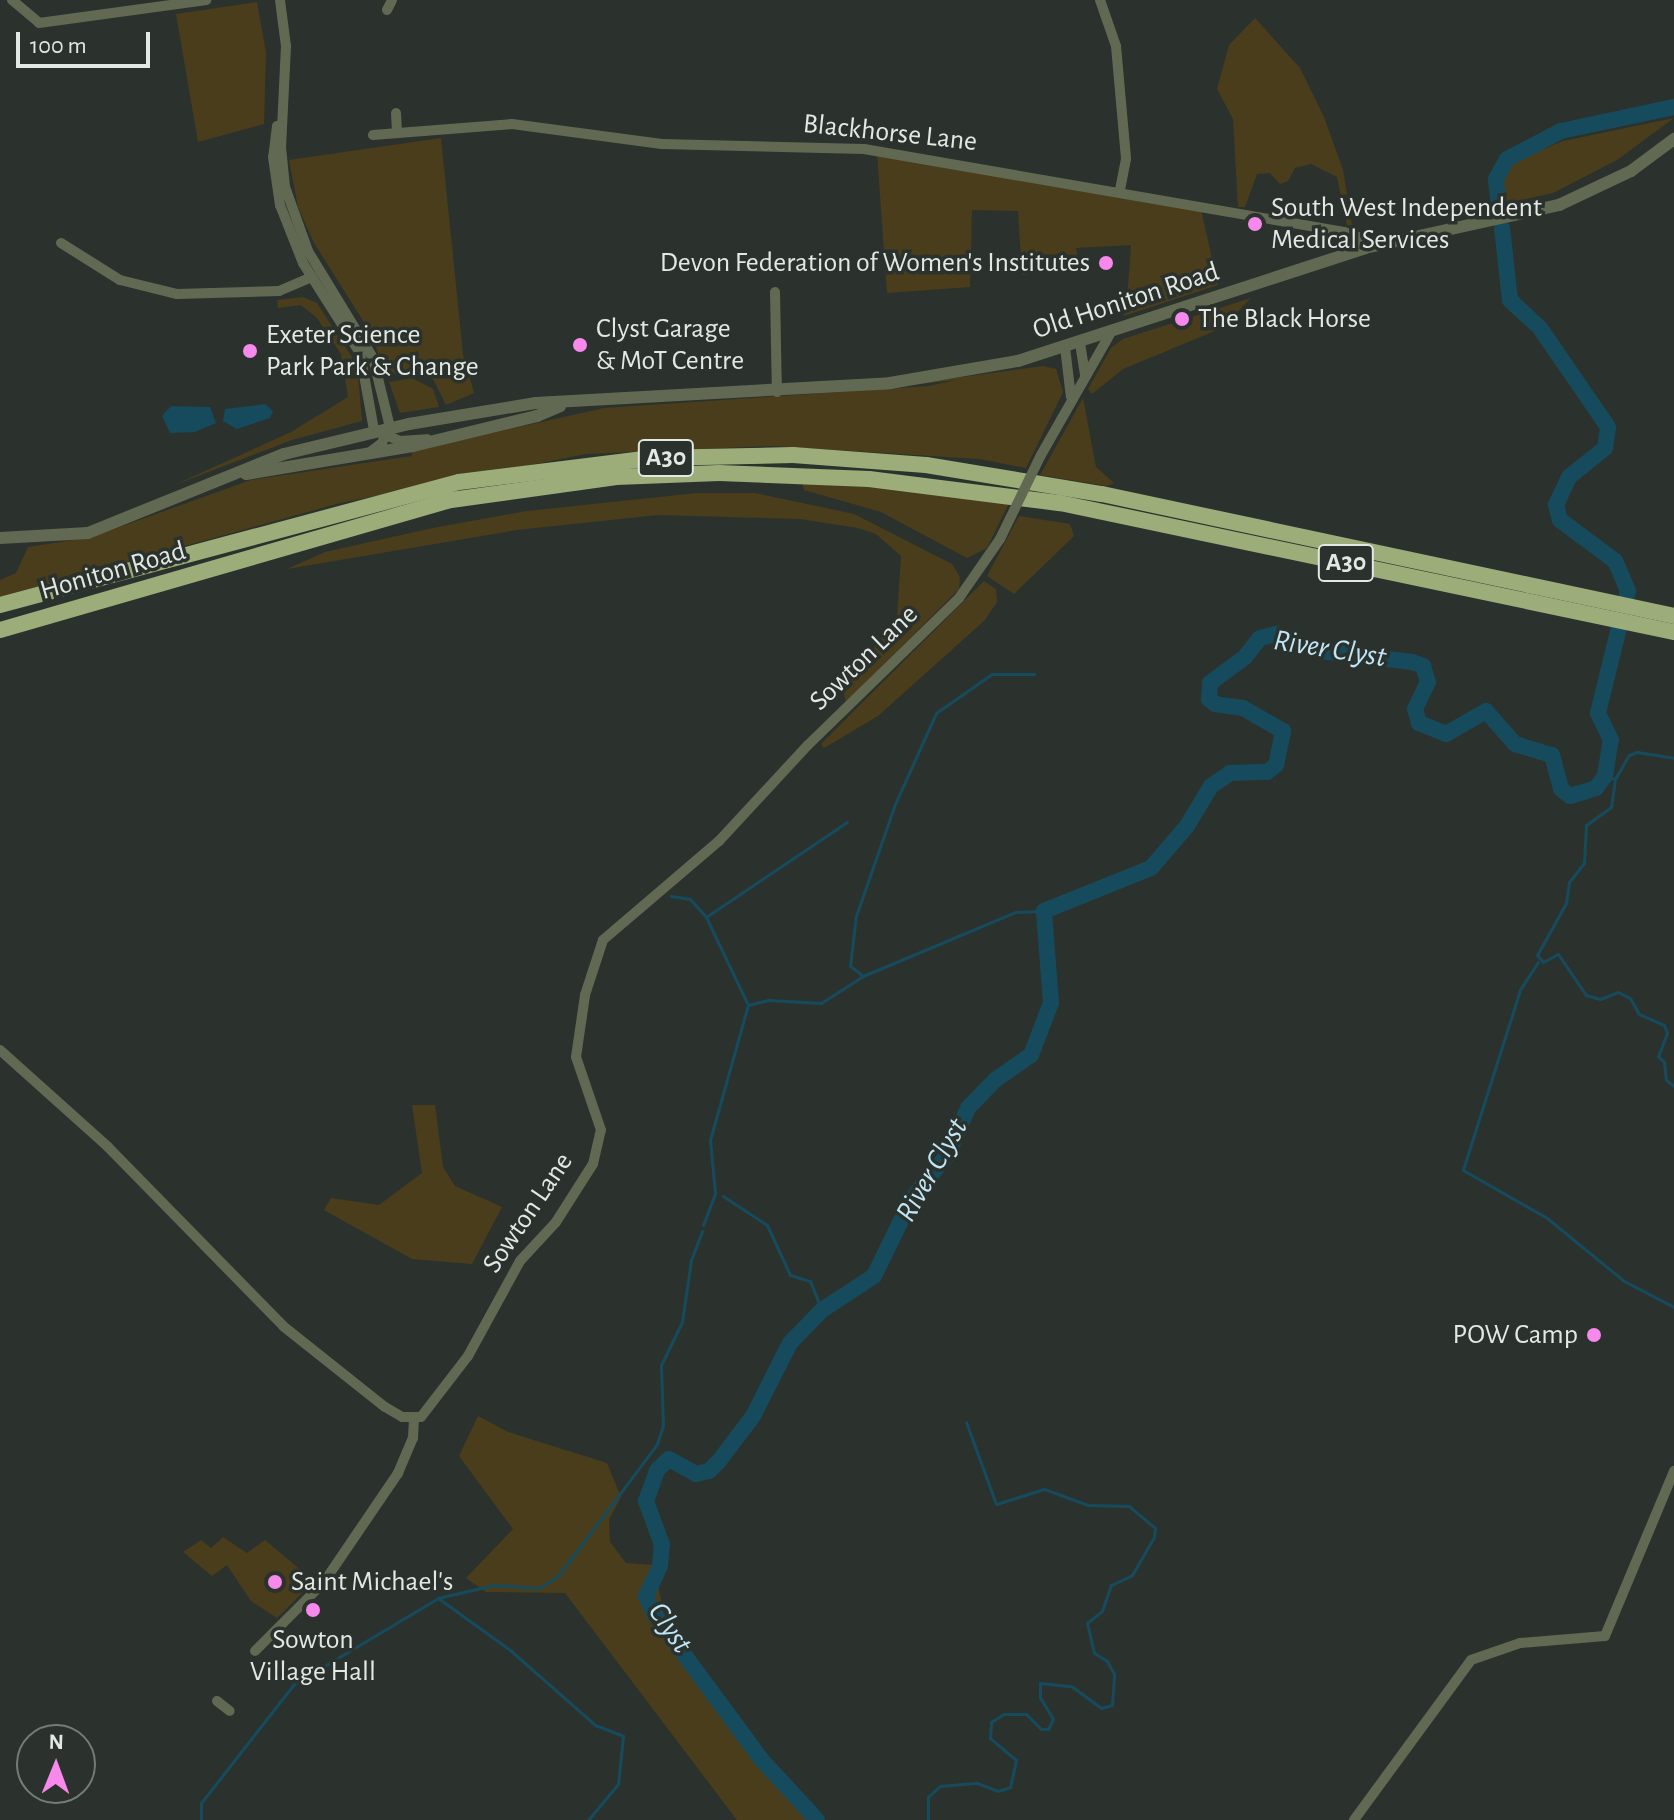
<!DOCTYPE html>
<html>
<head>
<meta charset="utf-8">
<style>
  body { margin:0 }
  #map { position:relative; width:1674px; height:1820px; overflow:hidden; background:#2b322d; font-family:"Alegreya Sans",sans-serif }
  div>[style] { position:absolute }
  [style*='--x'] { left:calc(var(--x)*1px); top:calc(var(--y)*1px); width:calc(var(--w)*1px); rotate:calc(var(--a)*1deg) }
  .green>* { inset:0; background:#4a3d1b }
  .water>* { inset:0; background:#164b5e }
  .stream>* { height:3px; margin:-1.5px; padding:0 1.5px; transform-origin:1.5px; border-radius:1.5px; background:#164b5e }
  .river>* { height:16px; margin:-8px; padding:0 8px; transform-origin:8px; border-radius:8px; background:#164b5e }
  .minor>* { height:10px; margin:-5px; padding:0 5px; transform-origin:5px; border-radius:5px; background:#626953 }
  .tertiary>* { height:12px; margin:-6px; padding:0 6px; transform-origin:6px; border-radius:6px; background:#626953 }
  .trunk>* { height:16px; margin:-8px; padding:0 8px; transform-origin:8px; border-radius:8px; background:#9cad7a }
  .minor-bridge>* { height:10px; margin:-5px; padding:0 5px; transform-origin:5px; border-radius:5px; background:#626953 }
  .dots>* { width:22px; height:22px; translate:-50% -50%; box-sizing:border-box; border:4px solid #2b322d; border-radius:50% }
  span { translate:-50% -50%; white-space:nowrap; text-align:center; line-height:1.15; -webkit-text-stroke:7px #2b322d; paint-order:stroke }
  .shield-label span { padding:2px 6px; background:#2b322d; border:2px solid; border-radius:6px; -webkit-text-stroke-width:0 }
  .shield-label { font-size:26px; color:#e3e8e5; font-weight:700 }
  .street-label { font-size:28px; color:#e3e8e5 }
  .poi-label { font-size:28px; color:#e3e8e5 }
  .left { translate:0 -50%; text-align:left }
  .right { translate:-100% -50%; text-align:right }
  .water-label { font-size:30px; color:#c2e6f6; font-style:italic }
  .north { position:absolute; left:16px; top:1724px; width:80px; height:80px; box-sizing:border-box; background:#2b322d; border:2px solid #757b77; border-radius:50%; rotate:1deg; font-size:22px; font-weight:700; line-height:32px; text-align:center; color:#e3e8e5 }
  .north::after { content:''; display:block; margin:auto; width:28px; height:36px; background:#f788ec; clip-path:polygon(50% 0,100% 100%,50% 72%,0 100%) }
  .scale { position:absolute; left:16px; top:32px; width:134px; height:36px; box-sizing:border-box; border:4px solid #e3e8e5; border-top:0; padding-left:10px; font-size:24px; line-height:28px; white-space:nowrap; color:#e3e8e5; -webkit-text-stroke:6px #2b322d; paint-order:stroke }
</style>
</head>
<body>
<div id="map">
  <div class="green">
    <div style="clip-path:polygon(257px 2px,266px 53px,264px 124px,198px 142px,176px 14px)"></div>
    <div style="clip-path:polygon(1255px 18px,1300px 68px,1324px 117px,1343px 170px,1352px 225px,1347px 225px,1337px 177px,1311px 164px,1295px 168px,1288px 181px,1280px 184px,1270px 173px,1257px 174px,1245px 207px,1238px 207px,1233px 119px,1217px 89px,1229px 45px)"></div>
    <div style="clip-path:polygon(1674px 118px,1617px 160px,1553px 193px,1504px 204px,1501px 182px,1509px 163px,1563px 141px)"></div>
    <div style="clip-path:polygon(441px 138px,463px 354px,474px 393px,446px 405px,432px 377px,410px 371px,386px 376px,372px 335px,314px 243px,298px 207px,289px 160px)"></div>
    <div style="clip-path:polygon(877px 153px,1201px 210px,1218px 285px,1124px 316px,1120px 302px,1128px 287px,1131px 245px,1076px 248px,1079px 268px,1022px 275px,1018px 211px,972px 210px,970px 287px,887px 293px)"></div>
    <div style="clip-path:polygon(303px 297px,317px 303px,357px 365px,362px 421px,292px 440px,172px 486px,291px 432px,348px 397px,341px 354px,317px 318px,301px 305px,278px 308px,277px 300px)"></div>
    <div style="clip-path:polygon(1251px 298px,1222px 328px,1123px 369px,1092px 394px,1088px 389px,1111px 348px,1123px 339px)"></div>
    <div style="clip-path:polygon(1043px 366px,1056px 369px,1063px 392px,1026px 468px,979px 459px,772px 446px,586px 454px,340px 503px,0 597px,0 580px,16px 573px,28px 547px,92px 537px,251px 480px,412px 456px,412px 451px,604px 408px,928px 386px,957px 380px,866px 390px)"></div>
    <div style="clip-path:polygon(412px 378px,433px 389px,439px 407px,400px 413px,389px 382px)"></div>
    <div style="clip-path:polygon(1083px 398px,1096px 467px,1114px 483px,1107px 486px,1040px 475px)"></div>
    <div style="clip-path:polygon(802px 483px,895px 488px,1009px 503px,987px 548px,967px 558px,881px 512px,804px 490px)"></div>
    <div style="clip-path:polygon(697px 493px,755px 493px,854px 514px,952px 564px,960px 577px,959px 589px,846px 702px,843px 690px,897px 617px,901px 556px,876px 534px,858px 528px,800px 519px,658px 515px,517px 530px,287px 569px,325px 552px,433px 528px,527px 511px)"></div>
    <div style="clip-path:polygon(1019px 516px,1070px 524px,1074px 536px,1014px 594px,987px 576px)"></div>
    <div style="clip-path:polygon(984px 581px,996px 589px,997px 602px,985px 620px,878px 716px,824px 748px,821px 744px)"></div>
    <div style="clip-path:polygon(412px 1105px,435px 1105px,443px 1167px,455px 1186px,502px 1207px,472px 1264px,412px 1259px,324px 1210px,331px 1198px,379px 1205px,422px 1173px)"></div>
    <div style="clip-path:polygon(478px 1416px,508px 1432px,607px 1463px,621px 1497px,609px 1519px,610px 1542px,626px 1563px,654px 1565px,664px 1615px,813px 1820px,737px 1820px,565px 1593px,486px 1592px,466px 1578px,513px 1529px,459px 1456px)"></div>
    <div style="clip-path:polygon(223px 1537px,247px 1553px,265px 1540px,314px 1581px,277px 1618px,251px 1601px,227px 1565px,212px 1576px,183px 1552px,201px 1540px,211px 1548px)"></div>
  </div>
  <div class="water">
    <div style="clip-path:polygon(265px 404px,273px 411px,270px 418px,237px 429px,223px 421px,225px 409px)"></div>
    <div style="clip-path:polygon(171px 406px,210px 407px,216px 423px,195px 432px,170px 433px,162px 416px)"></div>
  </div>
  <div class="stream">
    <div style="--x:1605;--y:776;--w:10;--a:17"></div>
    <div style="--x:1615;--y:779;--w:28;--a:-60"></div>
    <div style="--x:1629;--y:755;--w:9;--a:-21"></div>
    <div style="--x:1637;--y:752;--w:37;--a:9"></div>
    <div style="--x:1615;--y:779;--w:28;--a:98"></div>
    <div style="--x:1611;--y:807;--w:31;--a:144"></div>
    <div style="--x:1586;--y:825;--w:38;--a:93"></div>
    <div style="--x:1584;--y:863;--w:24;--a:128"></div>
    <div style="--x:1569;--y:882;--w:21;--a:98"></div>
    <div style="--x:1566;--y:903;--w:60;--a:119.1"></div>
    <div style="--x:1537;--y:955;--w:9;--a:49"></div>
    <div style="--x:1543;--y:962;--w:17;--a:-28"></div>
    <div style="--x:1558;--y:954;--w:50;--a:55.7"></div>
    <div style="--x:1586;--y:995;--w:15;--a:16"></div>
    <div style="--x:1600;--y:999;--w:19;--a:-21"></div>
    <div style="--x:1618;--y:992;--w:13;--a:27"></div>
    <div style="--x:1630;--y:998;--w:18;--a:61"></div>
    <div style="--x:1639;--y:1014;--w:27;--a:24"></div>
    <div style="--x:1664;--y:1025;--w:9;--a:69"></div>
    <div style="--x:1667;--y:1033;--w:25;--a:111"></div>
    <div style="--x:1658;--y:1056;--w:8;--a:45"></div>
    <div style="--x:1664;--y:1062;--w:18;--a:84"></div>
    <div style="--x:1666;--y:1080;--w:10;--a:37"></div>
    <div style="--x:671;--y:896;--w:19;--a:9"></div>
    <div style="--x:690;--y:899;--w:24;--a:48"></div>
    <div style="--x:706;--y:917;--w:98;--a:64.5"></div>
    <div style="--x:706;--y:917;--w:170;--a:-34"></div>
    <div style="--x:1538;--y:962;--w:33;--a:123"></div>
    <div style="--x:1520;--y:990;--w:189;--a:107.6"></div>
    <div style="--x:1463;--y:1170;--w:97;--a:29.7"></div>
    <div style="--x:1547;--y:1218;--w:99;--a:39.3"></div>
    <div style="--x:1624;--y:1281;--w:56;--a:27.5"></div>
    <div style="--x:863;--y:976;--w:16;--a:-142"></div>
    <div style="--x:850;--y:966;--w:50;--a:-83.2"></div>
    <div style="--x:856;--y:916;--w:119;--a:-70.8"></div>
    <div style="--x:895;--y:804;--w:100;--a:-65.7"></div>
    <div style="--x:936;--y:713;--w:68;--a:-34.9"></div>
    <div style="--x:992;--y:674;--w:42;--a:0"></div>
    <div style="--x:723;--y:1196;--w:53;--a:33.4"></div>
    <div style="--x:767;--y:1225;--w:55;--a:65.3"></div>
    <div style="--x:790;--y:1275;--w:21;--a:17"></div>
    <div style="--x:810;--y:1281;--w:31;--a:68"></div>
    <div style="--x:703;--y:1225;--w:34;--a:-69"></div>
    <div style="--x:715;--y:1193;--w:53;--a:-95.4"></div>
    <div style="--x:710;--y:1140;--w:140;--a:-74.3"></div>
    <div style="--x:748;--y:1005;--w:21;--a:-14"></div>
    <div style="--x:768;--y:1000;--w:53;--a:3.2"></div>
    <div style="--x:821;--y:1003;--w:50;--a:-32.7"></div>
    <div style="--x:863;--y:976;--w:165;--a:-22.8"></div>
    <div style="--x:1015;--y:912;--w:29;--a:-2"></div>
    <div style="--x:438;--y:1598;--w:89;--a:35.8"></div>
    <div style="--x:510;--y:1650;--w:113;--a:41.4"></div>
    <div style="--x:595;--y:1725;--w:30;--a:21"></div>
    <div style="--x:623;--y:1736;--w:48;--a:95.9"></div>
    <div style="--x:618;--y:1784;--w:47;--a:129.8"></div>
    <div style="--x:201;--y:1820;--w:17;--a:-90"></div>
    <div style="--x:201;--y:1803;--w:151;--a:-52"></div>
    <div style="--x:294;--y:1684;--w:168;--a:-30.8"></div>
    <div style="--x:438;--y:1598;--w:57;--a:-13.1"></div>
    <div style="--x:494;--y:1585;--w:45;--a:3.8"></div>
    <div style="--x:539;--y:1588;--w:22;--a:-32"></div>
    <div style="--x:558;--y:1576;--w:165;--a:-53.1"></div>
    <div style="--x:657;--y:1444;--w:19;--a:-72"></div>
    <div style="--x:663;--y:1426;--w:61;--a:-91.9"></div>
    <div style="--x:661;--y:1365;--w:48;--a:-64"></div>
    <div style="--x:682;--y:1322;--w:63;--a:-81.7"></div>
    <div style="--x:691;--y:1260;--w:31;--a:-69"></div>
    <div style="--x:928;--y:1820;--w:23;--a:-90"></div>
    <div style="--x:928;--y:1797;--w:16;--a:-43"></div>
    <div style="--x:940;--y:1786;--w:37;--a:-5"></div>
    <div style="--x:977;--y:1783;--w:22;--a:21"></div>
    <div style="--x:998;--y:1791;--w:13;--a:-18"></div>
    <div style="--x:1010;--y:1787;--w:28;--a:-77"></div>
    <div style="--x:1016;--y:1760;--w:34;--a:-140"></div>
    <div style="--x:990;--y:1738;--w:16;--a:-86"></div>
    <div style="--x:991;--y:1722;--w:15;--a:-32"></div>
    <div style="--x:1004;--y:1714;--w:22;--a:0"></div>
    <div style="--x:1026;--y:1714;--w:21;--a:45"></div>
    <div style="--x:1041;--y:1729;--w:7;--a:0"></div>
    <div style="--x:1048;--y:1729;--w:11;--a:-63"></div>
    <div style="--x:1053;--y:1719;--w:26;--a:-121"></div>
    <div style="--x:1040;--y:1697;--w:14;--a:-90"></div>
    <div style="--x:1040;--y:1683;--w:31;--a:6"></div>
    <div style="--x:1071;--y:1686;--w:37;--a:36"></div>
    <div style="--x:1101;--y:1708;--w:11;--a:-15"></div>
    <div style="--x:1112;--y:1705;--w:31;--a:-86"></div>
    <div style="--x:1114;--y:1674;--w:15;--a:-118"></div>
    <div style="--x:1107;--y:1661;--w:15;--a:-148"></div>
    <div style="--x:1094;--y:1653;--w:31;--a:-103"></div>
    <div style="--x:1087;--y:1623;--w:19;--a:-39"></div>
    <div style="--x:1102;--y:1611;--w:28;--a:-71"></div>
    <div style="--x:1111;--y:1585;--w:23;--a:-25"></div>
    <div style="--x:1132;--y:1575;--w:44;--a:-59.9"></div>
    <div style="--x:1154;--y:1537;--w:9;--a:-84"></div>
    <div style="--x:1155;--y:1528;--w:34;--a:-140"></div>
    <div style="--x:1129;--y:1506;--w:41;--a:-178.6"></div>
    <div style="--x:1088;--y:1505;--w:47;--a:-160"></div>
    <div style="--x:1044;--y:1489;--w:50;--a:162.6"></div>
    <div style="--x:996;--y:1504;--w:87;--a:-110.1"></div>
  </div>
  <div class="river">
    <div style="--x:1500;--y:213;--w:34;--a:-97"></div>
    <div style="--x:1496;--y:179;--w:23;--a:-61"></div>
    <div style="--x:1507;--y:159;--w:61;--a:-27.4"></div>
    <div style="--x:1561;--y:131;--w:116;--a:-12"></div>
    <div style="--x:817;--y:1820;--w:83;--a:-132.6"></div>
    <div style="--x:761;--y:1759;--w:180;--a:-126.4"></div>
    <div style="--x:654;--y:1614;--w:20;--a:-114"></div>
    <div style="--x:646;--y:1596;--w:33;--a:-65"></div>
    <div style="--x:660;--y:1566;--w:21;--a:-85"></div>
    <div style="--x:662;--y:1545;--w:47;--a:-110"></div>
    <div style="--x:646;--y:1501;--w:33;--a:-70"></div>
    <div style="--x:657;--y:1470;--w:16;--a:-43"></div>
    <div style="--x:669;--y:1459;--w:31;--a:29"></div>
    <div style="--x:696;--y:1474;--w:13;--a:-13"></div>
    <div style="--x:709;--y:1471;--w:14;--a:-45"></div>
    <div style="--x:719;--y:1461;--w:56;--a:-52.9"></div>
    <div style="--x:753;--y:1416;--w:82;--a:-63.1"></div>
    <div style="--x:790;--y:1343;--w:46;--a:-45.9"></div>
    <div style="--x:822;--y:1310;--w:62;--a:-33.2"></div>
    <div style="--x:874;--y:1276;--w:85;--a:-64"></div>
    <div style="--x:911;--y:1200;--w:59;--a:-51.2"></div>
    <div style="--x:948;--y:1154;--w:50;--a:-66.5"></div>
    <div style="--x:968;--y:1108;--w:39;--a:-46"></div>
    <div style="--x:995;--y:1080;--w:44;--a:-34.8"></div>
    <div style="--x:1031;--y:1055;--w:56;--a:-69"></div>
    <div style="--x:1051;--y:1003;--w:92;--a:-94.4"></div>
    <div style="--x:1044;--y:911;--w:115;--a:-21.9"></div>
    <div style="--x:1151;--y:868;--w:55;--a:-49.4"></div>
    <div style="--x:1187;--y:826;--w:47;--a:-59"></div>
    <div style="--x:1211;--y:786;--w:23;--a:-34"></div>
    <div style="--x:1230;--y:773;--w:37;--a:-2"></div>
    <div style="--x:1267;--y:772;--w:11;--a:-38"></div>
    <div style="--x:1276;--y:765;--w:35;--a:-78"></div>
    <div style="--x:1283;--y:731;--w:46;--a:-150.1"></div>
    <div style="--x:1243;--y:708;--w:28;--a:-172"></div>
    <div style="--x:1215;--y:704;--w:8;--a:-140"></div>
    <div style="--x:1209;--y:699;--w:16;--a:-86"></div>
    <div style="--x:1210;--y:683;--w:44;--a:-36.6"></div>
    <div style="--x:1245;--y:657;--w:24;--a:-52"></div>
    <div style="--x:1260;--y:638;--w:16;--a:-14"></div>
    <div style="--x:1276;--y:634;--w:46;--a:21.6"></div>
    <div style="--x:1319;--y:651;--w:94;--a:6.7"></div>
    <div style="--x:1412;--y:662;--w:12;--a:20"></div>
    <div style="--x:1423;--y:666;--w:17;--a:73"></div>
    <div style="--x:1428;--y:682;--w:30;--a:116"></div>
    <div style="--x:1415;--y:709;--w:15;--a:74"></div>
    <div style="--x:1419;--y:723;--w:29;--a:22"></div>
    <div style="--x:1446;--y:734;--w:46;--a:-29.9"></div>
    <div style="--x:1486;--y:711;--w:44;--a:48.7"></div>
    <div style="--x:1515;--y:744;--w:39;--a:17"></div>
    <div style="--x:1552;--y:755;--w:35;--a:75"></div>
    <div style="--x:1561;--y:789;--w:11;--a:38"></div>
    <div style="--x:1570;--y:796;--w:27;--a:-17"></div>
    <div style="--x:1596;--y:788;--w:15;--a:-53"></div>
    <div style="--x:1605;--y:776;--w:36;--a:-81"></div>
    <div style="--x:1611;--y:740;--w:30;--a:-116"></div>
    <div style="--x:1598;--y:713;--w:126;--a:-76.2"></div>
    <div style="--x:1628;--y:591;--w:33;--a:-113"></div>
    <div style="--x:1615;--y:561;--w:69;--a:-143.3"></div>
    <div style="--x:1560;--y:520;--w:16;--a:-105"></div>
    <div style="--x:1556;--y:505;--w:31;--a:-65"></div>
    <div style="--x:1569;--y:477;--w:46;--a:-38.9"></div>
    <div style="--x:1605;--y:448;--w:21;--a:-82"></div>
    <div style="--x:1608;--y:427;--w:120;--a:-124.5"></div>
    <div style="--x:1540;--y:328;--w:41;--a:-137"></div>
    <div style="--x:1510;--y:300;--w:72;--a:-96.3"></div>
  </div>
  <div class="minor">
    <div style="--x:12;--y:0;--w:35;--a:40"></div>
    <div style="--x:39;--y:23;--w:169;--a:-7.8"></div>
    <div style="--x:280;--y:0;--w:46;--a:82.6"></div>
    <div style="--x:286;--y:46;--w:101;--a:92.8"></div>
    <div style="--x:281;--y:147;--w:40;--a:84.3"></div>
    <div style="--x:285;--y:187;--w:68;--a:70.2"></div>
    <div style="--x:308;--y:251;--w:125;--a:58.7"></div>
    <div style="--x:373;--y:358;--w:71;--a:76.2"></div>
    <div style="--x:390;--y:427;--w:18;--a:117"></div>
    <div style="--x:382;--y:443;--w:15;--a:143"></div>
    <div style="--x:1100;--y:0;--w:49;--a:70.8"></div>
    <div style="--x:1116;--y:46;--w:113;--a:84.9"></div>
    <div style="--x:1126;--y:159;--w:32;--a:101"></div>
    <div style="--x:387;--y:10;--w:11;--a:-63"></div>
    <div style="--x:396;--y:113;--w:19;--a:87"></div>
    <div style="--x:277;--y:126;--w:31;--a:97"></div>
    <div style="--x:273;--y:157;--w:49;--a:81.7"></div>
    <div style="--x:280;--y:205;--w:62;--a:68.4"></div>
    <div style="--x:303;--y:263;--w:107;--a:57.7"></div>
    <div style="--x:360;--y:353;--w:78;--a:79.7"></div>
    <div style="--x:374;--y:430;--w:28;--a:23"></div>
    <div style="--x:400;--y:441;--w:27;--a:-4"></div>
    <div style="--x:373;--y:135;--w:139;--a:-4.5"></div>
    <div style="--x:512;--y:124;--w:151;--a:7.6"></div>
    <div style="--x:662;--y:144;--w:202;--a:1.4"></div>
    <div style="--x:864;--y:149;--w:487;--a:9.8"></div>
    <div style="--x:1344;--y:232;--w:18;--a:19"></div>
    <div style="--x:1361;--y:238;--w:11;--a:68"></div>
    <div style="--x:61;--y:243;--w:70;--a:32.1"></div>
    <div style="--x:120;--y:280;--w:59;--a:13.8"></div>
    <div style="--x:177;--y:294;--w:102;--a:-1.7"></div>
    <div style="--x:279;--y:291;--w:36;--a:-23"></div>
    <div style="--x:775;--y:292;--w:100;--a:88.9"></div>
    <div style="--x:1080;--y:343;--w:33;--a:81"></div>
    <div style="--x:1065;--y:347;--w:50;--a:83.2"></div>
    <div style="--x:1041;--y:455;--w:139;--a:-60.3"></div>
    <div style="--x:0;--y:1050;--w:145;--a:41.9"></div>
    <div style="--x:108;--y:1147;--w:250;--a:45.6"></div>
    <div style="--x:283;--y:1326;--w:130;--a:38.5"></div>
    <div style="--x:385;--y:1407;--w:20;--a:30"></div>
    <div style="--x:402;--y:1417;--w:19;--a:0"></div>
    <div style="--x:421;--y:1417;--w:77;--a:-52.4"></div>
    <div style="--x:468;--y:1356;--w:108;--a:-61.3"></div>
    <div style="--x:520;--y:1261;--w:53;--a:-47.3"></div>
    <div style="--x:556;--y:1222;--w:69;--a:-57.5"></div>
    <div style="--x:593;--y:1164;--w:35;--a:-77"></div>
    <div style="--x:601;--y:1130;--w:77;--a:-108.9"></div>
    <div style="--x:576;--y:1057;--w:63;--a:-81.7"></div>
    <div style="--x:585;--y:995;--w:58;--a:-71.9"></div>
    <div style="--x:603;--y:940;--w:153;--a:-40.5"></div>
    <div style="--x:719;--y:841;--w:131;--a:-47.2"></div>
    <div style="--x:808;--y:745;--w:211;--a:-44.2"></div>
    <div style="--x:959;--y:598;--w:72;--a:-55.2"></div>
    <div style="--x:255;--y:1651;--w:98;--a:-45"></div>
    <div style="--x:324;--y:1582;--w:132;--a:-55.8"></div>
    <div style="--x:398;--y:1473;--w:38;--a:-67"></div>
    <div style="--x:413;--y:1438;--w:19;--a:-87"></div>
    <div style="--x:217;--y:1701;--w:16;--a:38"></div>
    <div style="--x:1354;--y:1820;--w:198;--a:-53.8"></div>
    <div style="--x:1471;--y:1660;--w:52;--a:-19.1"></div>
    <div style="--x:1520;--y:1643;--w:85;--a:-4.7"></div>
    <div style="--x:1605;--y:1636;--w:179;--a:-67.3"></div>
  </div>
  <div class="tertiary">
    <div style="--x:246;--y:474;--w:169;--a:-9.5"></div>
    <div style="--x:413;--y:446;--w:128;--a:-13.6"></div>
    <div style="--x:537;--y:416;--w:25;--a:-23"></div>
    <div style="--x:0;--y:538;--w:88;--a:-3.3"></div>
    <div style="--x:88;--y:533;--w:211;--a:-22"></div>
    <div style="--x:284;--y:454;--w:129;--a:-13.5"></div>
    <div style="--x:409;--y:424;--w:129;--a:-9.4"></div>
    <div style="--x:536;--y:403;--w:355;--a:-3.2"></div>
    <div style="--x:890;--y:383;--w:130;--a:-9.8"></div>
    <div style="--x:1018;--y:361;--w:365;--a:-18"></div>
    <div style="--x:1365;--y:248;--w:199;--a:-12.5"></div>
    <div style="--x:1559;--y:205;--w:80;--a:-25.3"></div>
    <div style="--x:1631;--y:171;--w:54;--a:-36.7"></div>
  </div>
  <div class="trunk">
    <div style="--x:0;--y:605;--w:475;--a:-15"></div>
    <div style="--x:459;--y:482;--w:194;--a:-7.1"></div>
    <div style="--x:652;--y:458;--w:141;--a:-1.2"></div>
    <div style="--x:793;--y:455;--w:133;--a:4.3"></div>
    <div style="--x:926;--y:465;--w:178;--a:9.4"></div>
    <div style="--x:1102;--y:494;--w:585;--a:12.04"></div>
    <div style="--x:0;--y:630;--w:469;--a:-16.1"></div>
    <div style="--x:451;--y:500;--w:167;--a:-7.9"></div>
    <div style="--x:616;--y:477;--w:103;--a:-2.2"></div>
    <div style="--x:719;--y:473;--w:150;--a:2.3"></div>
    <div style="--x:869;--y:479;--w:193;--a:7.2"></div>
    <div style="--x:1060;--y:503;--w:627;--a:11.87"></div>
  </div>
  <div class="minor-bridge">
    <div style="--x:1000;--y:539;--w:93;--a:-64"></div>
  </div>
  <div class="dots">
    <div style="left:1255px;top:224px;background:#f788ec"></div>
    <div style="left:1106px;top:263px;background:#f788ec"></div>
    <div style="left:1182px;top:319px;background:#f788ec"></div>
    <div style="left:580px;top:345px;background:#f788ec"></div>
    <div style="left:250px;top:351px;background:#f788ec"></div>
    <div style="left:1594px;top:1335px;background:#f788ec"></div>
    <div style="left:275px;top:1582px;background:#f788ec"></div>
    <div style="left:313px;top:1610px;background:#f788ec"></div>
  </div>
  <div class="shield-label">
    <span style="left:666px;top:458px">A30</span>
    <span style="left:1346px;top:563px">A30</span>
  </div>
  <div class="street-label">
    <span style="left:890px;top:133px;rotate:6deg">Blackhorse Lane</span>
    <span style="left:1126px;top:301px;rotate:-18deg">Old Honiton Road</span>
    <span style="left:113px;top:571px;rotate:-16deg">Honiton Road</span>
    <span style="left:864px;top:658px;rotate:-44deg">Sowton Lane</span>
    <span style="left:528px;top:1213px;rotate:-56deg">Sowton Lane</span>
  </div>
  <div class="poi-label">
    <span class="left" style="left:1271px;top:224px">South West Independent<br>Medical Services</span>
    <span class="right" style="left:1090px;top:263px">Devon Federation of Women's Institutes</span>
    <span class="left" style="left:1198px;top:319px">The Black Horse</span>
    <span class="left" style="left:596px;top:345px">Clyst Garage<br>&amp; MoT Centre</span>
    <span class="left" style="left:266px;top:351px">Exeter Science<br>Park Park &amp; Change</span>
    <span class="right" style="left:1578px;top:1335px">POW Camp</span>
    <span class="left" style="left:291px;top:1582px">Saint Michael's</span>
    <span style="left:313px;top:1656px">Sowton<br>Village Hall</span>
  </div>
  <div class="water-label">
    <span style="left:1330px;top:649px;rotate:9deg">River Clyst</span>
    <span style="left:932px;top:1170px;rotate:-60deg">River Clyst</span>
    <span style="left:670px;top:1628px;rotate:56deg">Clyst</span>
  </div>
  <div class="north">N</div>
  <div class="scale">100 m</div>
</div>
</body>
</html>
